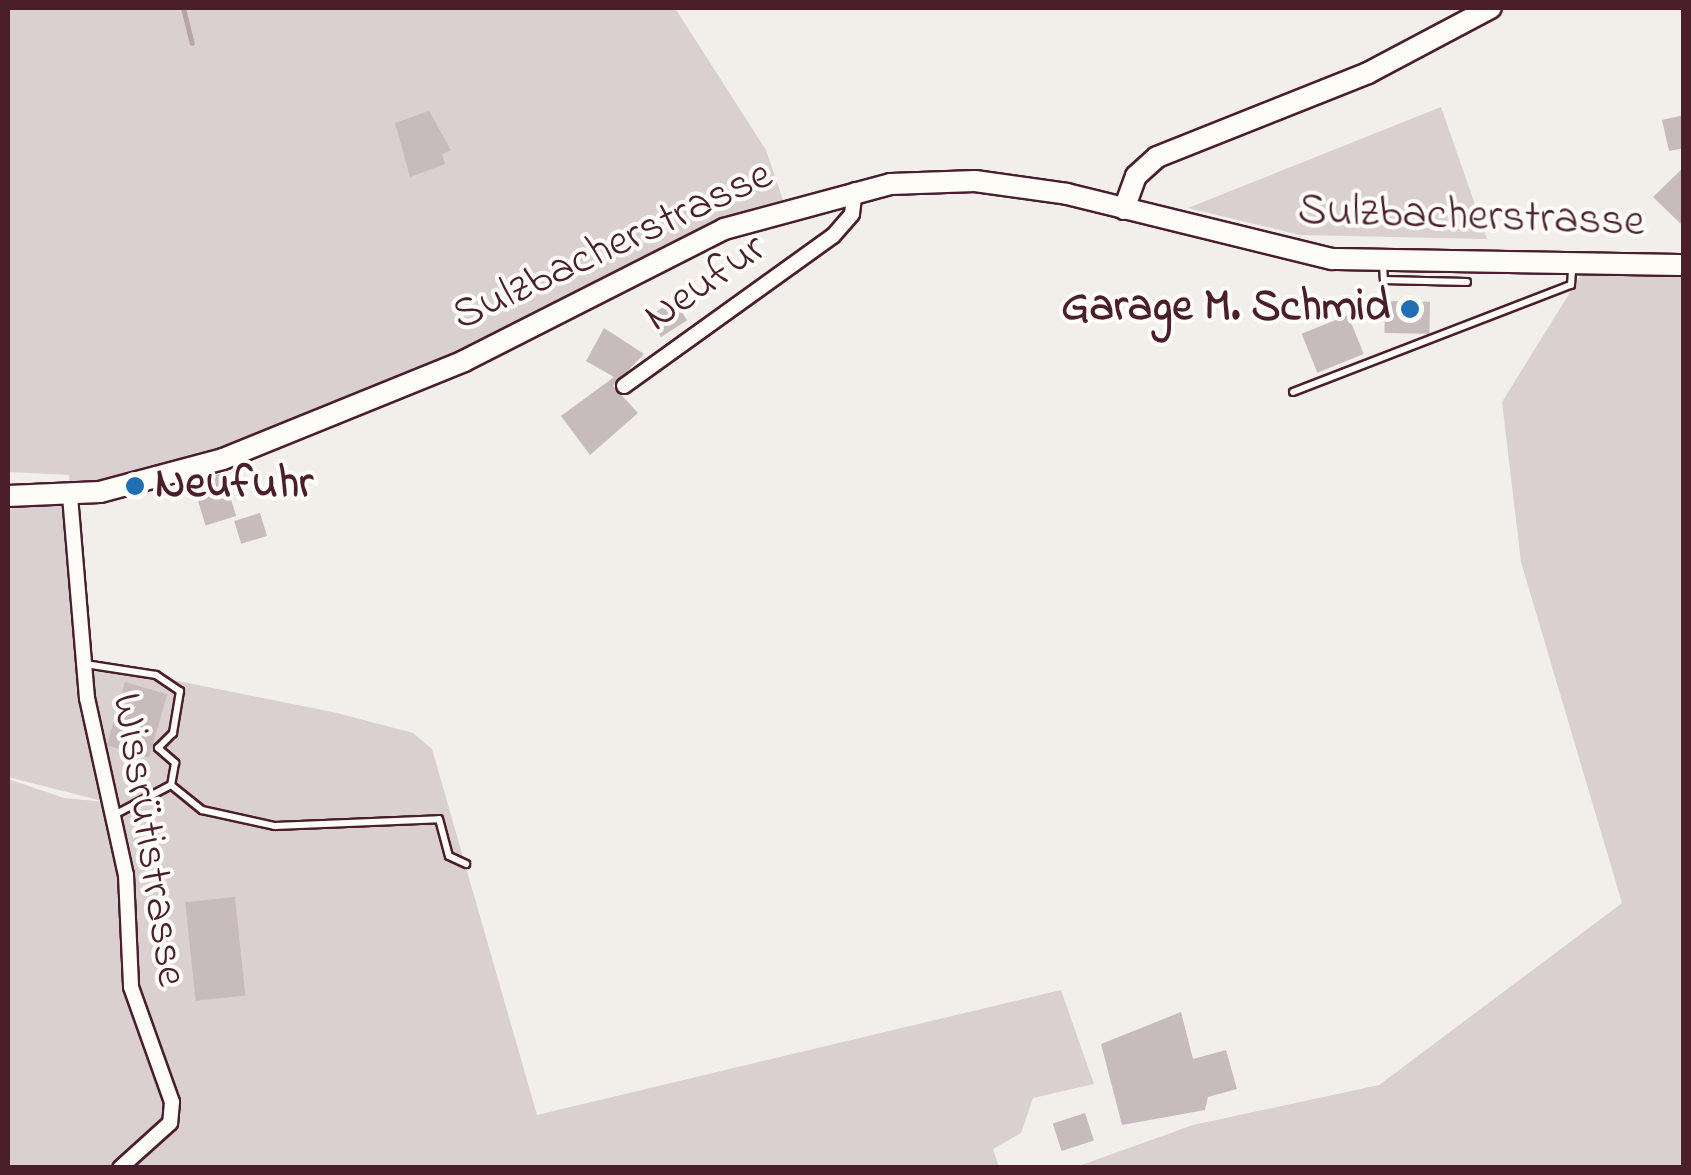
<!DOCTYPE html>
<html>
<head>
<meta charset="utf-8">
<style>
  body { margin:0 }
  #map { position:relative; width:1691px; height:1175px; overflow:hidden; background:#f2efeb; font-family:"Indie Flower",sans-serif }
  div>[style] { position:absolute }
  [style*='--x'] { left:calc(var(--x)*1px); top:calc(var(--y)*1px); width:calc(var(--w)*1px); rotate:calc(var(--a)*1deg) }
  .green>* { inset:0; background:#d9d0cf }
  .stream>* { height:5px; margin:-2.5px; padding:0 2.5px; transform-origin:2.5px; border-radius:2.5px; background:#b7a5a6 }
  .building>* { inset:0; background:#c8bbbb; transform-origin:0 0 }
  .roads { filter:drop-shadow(2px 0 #4a1f2b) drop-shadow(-2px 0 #4a1f2b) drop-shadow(0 2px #4a1f2b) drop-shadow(0 -2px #4a1f2b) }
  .lane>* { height:6px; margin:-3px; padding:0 3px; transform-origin:3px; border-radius:3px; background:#fdfcf7 }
  .street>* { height:14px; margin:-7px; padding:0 7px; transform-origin:7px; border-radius:7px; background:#fdfcf7 }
  .secondary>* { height:20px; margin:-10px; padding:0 10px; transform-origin:10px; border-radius:10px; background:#fdfcf7 }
  .dots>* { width:28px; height:28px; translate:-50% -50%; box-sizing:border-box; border:5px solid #fdfcf7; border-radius:50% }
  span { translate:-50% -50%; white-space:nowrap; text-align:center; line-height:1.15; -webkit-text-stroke:8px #fdfcf7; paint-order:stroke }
  .street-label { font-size:45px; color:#4a1f2b }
  .poi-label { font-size:45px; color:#4a1f2b; font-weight:700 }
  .right { translate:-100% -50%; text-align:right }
  .left { translate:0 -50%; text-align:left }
  .frame { position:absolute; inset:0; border:10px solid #4a1f2b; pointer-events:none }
</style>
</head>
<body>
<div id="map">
  <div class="green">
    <div style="clip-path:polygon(8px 8px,675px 8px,766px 150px,785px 206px,359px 407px,70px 496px,84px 662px,337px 713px,413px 733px,432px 749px,537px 1115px,1061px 990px,1094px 1084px,1033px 1098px,1021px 1133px,993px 1149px,999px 1167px,8px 1167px,8px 779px,64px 798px,106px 802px,8px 777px,8px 496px,70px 495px,69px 475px,8px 472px)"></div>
    <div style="clip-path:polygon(1441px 107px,1487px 239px,1300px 235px,1188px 208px)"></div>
    <div style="clip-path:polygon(1683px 257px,1683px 1167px,1073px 1168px,1193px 1125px,1379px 1085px,1622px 903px,1521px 562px,1502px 402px,1587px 265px)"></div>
  </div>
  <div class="stream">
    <div style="--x:183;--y:8;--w:36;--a:76"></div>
  </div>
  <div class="building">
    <div style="clip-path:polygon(429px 111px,451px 150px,442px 154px,445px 164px,410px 177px,395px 123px)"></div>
    <div style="clip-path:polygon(1684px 115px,1684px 148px,1669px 151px,1662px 120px)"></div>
    <div style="clip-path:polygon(1684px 167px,1684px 227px,1653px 197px)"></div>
    <div style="left:674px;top:300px;width:24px;height:31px;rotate:57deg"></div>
    <div style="left:1385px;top:301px;width:45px;height:32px;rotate:1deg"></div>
    <div style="left:1348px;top:315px;width:42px;height:50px;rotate:68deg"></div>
    <div style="clip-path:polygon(604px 328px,644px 354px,613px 386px,638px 413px,590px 455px,561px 416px,614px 377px,586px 361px)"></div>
    <div style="left:223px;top:473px;width:45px;height:32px;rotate:73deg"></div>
    <div style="left:260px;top:513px;width:24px;height:27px;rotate:73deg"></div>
    <div style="left:125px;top:682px;width:44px;height:66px;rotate:16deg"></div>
    <div style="left:235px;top:897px;width:99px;height:50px;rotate:84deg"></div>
    <div style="clip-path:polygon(1181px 1012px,1193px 1059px,1226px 1050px,1237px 1089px,1208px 1097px,1205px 1110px,1122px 1125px,1101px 1044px)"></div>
    <div style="left:1085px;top:1113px;width:29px;height:34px;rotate:72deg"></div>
  </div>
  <div class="roads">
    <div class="lane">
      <div style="--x:1383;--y:263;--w:17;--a:87"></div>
      <div style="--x:1384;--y:280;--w:83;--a:1.4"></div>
      <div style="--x:1293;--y:392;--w:298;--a:-21.1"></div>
      <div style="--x:1571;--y:285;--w:16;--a:-86"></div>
      <div style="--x:85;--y:664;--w:72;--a:8.8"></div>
      <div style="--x:156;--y:675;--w:29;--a:34"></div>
      <div style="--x:180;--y:691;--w:43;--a:99.5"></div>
      <div style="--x:173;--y:733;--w:21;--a:135"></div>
      <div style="--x:158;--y:748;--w:23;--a:41"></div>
      <div style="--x:175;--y:763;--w:22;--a:100"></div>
      <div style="--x:171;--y:785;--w:64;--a:152.2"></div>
      <div style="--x:171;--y:785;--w:40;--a:39"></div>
      <div style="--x:202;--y:810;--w:75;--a:12.4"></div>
      <div style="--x:275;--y:826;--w:164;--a:-2.4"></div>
      <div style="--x:439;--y:819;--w:38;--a:75"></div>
      <div style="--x:449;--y:856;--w:19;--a:25"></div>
    </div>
    <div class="street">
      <div style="--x:624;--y:386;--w:257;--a:-35.7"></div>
      <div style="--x:833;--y:236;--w:29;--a:-49"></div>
      <div style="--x:852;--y:214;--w:24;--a:-83"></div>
      <div style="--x:70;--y:496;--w:203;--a:85.2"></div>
      <div style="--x:87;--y:698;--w:181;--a:77.6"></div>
      <div style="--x:126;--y:875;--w:112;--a:87.4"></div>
      <div style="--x:131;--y:987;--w:122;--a:70.4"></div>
      <div style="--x:172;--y:1102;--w:21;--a:95"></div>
      <div style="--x:170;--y:1123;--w:67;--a:138"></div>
    </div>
    <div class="secondary">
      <div style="--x:1124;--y:209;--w:35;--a:-70"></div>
      <div style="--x:1136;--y:176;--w:28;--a:-42"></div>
      <div style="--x:1157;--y:157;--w:227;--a:-21.7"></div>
      <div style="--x:1368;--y:73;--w:139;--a:-27.9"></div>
      <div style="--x:8;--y:496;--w:92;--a:-2.5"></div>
      <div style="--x:100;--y:492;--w:127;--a:-15"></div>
      <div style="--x:223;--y:459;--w:260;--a:-22.1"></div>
      <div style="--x:464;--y:361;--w:292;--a:-26.9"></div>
      <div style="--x:724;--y:229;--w:173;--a:-15.1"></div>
      <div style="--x:891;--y:184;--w:84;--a:-2"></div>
      <div style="--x:975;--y:181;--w:93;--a:8"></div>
      <div style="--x:1067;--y:194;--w:273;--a:13.8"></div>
      <div style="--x:1332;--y:259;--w:352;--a:1"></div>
    </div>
  </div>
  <div class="dots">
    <div style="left:1410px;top:309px;background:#1f6fb2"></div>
    <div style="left:135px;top:486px;background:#1f6fb2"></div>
  </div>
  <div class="street-label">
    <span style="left:1471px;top:218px;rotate:2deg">Sulzbacherstrasse</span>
    <span style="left:613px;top:247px;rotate:-25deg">Sulzbacherstrasse</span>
    <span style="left:706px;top:284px;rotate:-35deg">Neufur</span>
    <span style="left:147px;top:840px;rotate:81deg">Wissrütistrasse</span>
  </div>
  <div class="poi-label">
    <span class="right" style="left:1390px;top:309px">Garage M. Schmid</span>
    <span class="left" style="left:155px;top:486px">Neufuhr</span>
  </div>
  <div class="frame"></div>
</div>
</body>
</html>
